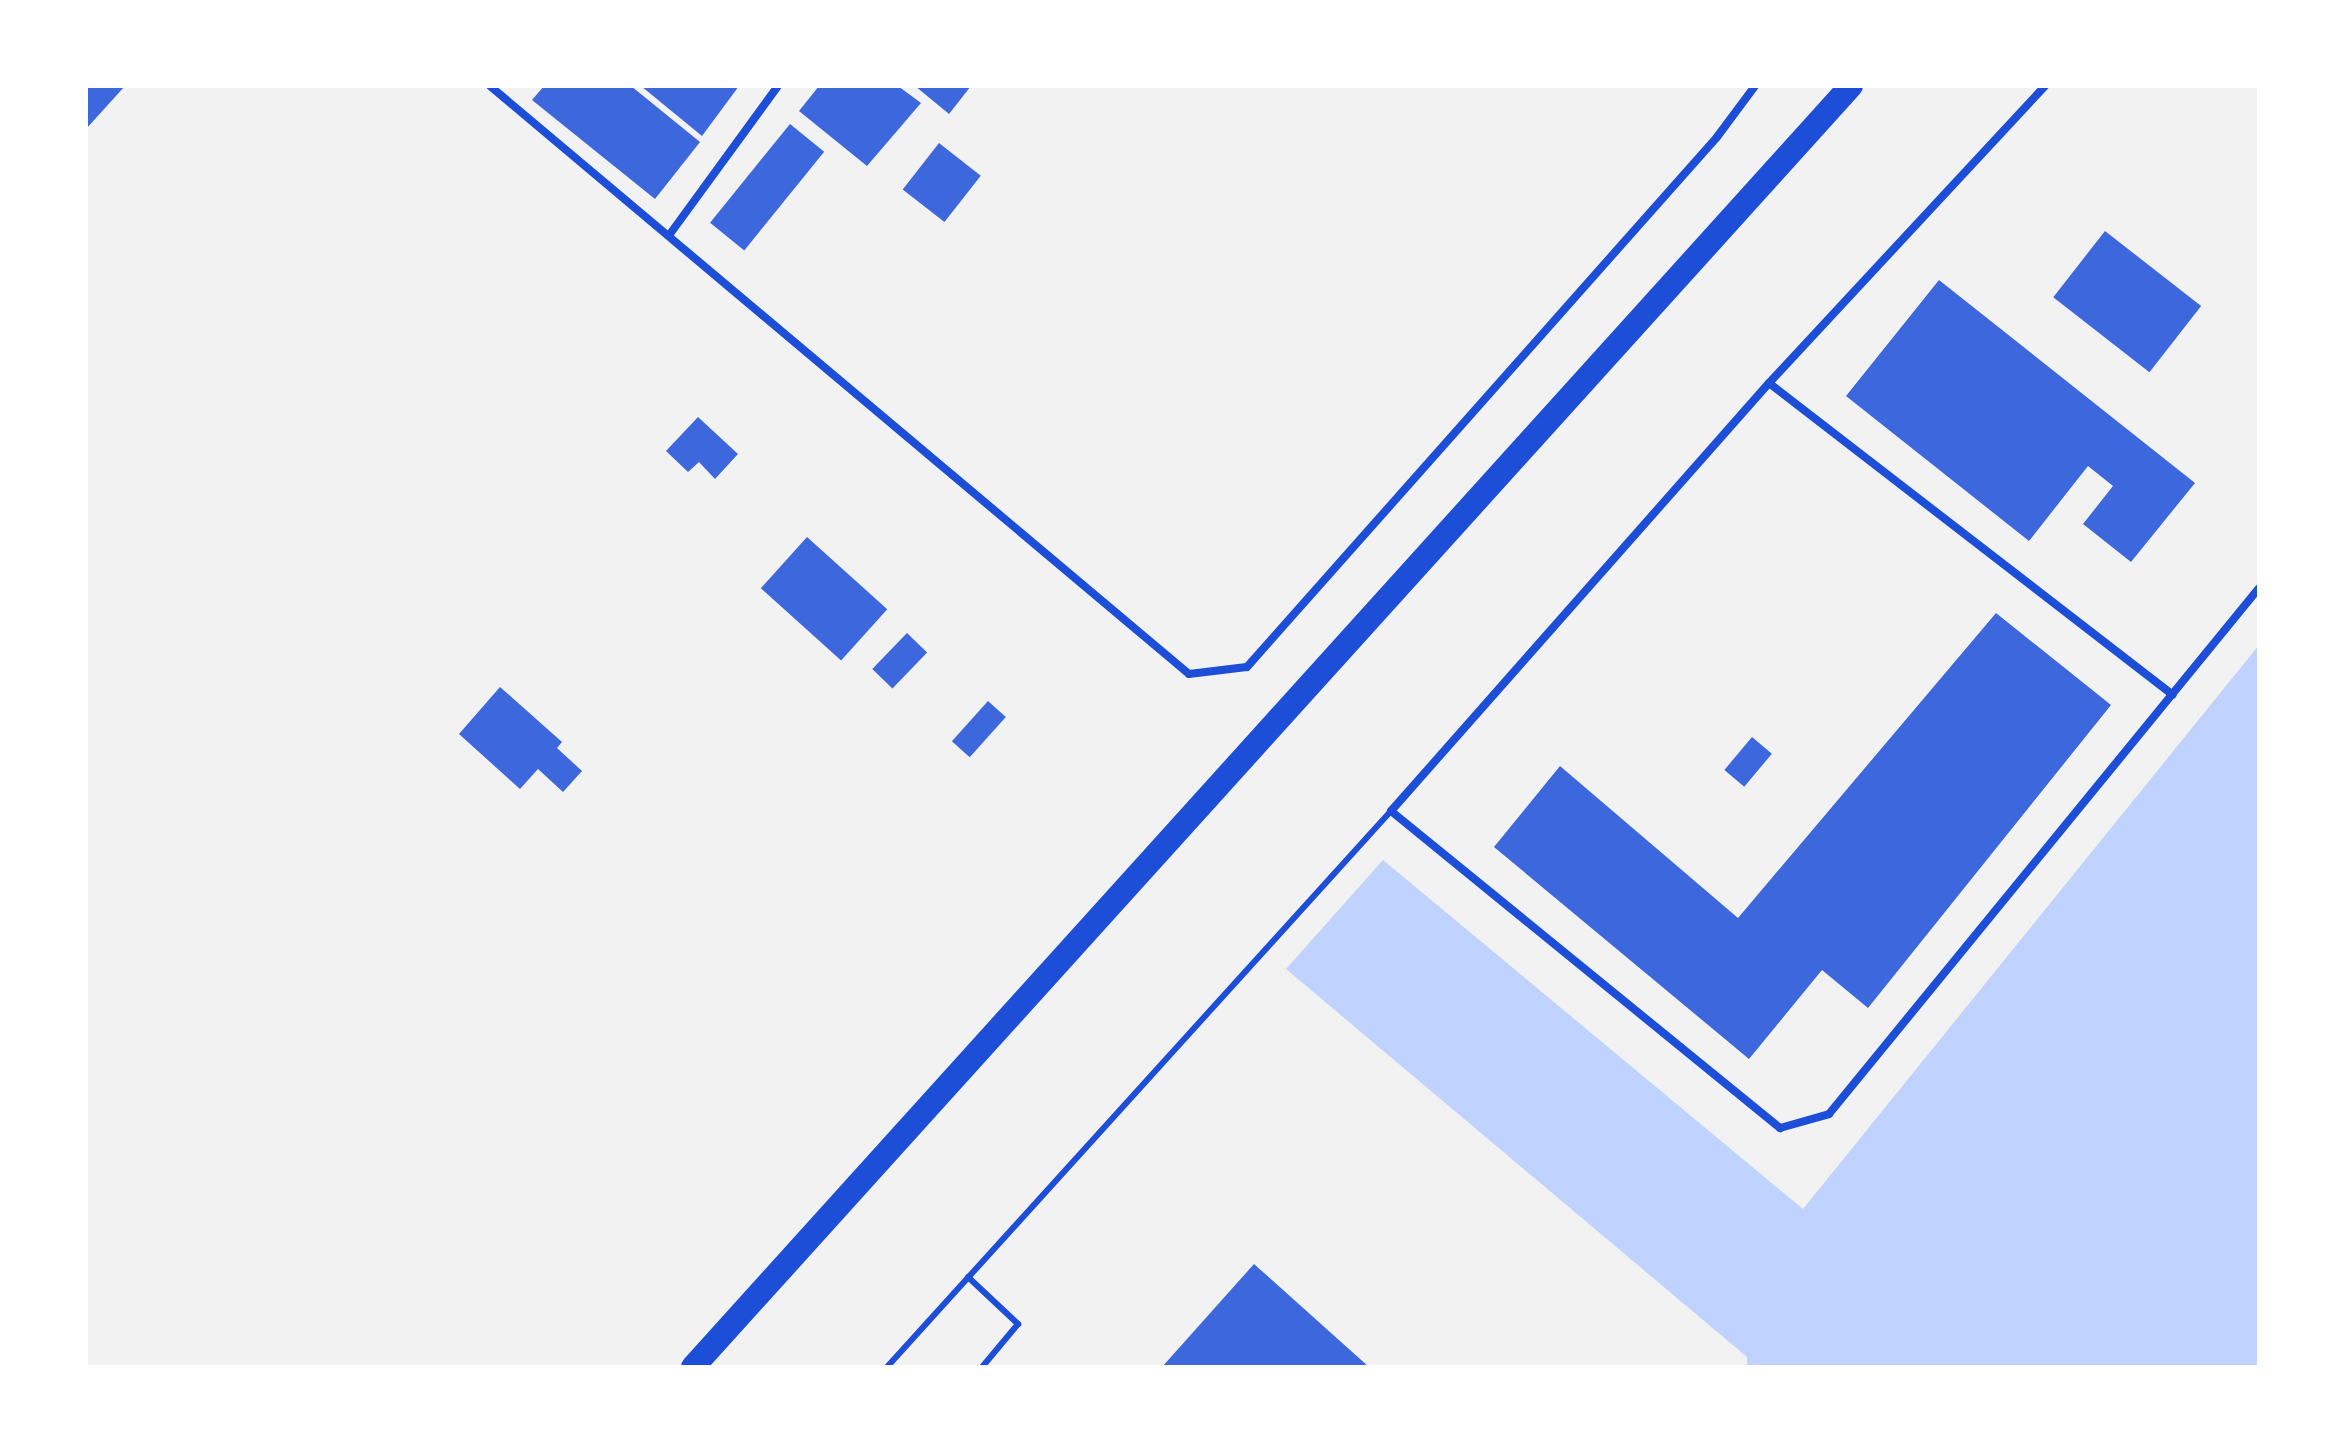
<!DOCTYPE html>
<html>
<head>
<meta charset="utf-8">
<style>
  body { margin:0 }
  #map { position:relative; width:2345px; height:1453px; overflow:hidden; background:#f2f2f2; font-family:Quicksand,sans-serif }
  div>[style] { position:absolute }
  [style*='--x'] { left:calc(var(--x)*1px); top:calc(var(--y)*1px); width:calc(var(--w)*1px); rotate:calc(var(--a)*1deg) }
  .water>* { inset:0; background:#bfd3fe }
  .building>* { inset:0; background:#3d67dc; transform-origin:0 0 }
  .service>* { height:6px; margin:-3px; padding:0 3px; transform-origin:3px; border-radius:3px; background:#1d4ed8 }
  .minor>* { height:8px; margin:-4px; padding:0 4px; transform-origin:4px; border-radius:4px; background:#1d4ed8 }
  .motorway>* { height:24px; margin:-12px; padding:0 12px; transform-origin:12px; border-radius:12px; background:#1d4ed8 }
  span { translate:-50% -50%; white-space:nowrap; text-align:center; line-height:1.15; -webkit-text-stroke:6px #fff; paint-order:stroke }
  .frame { position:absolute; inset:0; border:88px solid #fff; pointer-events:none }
</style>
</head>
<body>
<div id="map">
  <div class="water">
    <div style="clip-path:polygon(2259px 645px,2259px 1367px,1747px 1367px,1747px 1357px,1286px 969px,1383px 860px,1803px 1209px)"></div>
  </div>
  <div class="building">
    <div style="clip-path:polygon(86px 86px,125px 86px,86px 129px)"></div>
    <div style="clip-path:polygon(544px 86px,631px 86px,700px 142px,655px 199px,532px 100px)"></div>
    <div style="clip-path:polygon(641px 86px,739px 86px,702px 136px)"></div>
    <div style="clip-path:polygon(819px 86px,898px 86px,921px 103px,867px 166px,799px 111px)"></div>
    <div style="clip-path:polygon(915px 86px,971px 86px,949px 114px)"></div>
    <div style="left:790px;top:124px;width:44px;height:127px;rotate:39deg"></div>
    <div style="left:939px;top:143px;width:53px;height:59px;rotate:38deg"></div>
    <div style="left:2105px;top:231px;width:122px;height:84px;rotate:38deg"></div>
    <div style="clip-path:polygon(1939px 280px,2195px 483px,2131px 562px,2083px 524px,2113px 486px,2088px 466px,2029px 541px,1846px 396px)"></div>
    <div style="clip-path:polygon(698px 417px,738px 454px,715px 479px,699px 462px,688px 472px,666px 451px)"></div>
    <div style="left:807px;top:537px;width:108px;height:69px;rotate:42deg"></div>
    <div style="clip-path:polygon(1996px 613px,2111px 705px,1868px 1008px,1822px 970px,1749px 1059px,1494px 847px,1560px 766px,1738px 918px)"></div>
    <div style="left:907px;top:633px;width:28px;height:50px;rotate:44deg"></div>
    <div style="clip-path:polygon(500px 687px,562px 742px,557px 748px,582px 771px,563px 792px,538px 769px,520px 789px,459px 734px)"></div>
    <div style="left:988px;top:701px;width:24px;height:54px;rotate:42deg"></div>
    <div style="left:1752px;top:737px;width:26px;height:43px;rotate:40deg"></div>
    <div style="clip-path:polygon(1254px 1264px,1369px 1367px,1162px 1367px)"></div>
  </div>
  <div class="service">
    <div style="--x:968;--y:1277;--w:69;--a:43.2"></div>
    <div style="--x:1018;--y:1324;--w:56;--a:129.9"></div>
    <div style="--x:887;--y:1367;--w:750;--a:-47.81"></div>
  </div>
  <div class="minor">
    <div style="--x:490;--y:86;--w:913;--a:40.07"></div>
    <div style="--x:1189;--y:674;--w:58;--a:-6.9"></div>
    <div style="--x:1247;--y:667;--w:708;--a:-48.43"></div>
    <div style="--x:1717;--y:137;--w:64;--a:-53.3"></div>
    <div style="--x:2045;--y:86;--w:405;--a:132.9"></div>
    <div style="--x:1769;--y:383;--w:571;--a:131.45"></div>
    <div style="--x:1391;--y:811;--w:502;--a:39.18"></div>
    <div style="--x:1780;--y:1128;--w:51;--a:-15.9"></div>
    <div style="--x:1829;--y:1114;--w:679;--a:-50.73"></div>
    <div style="--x:670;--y:234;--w:183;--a:-53.9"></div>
    <div style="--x:1769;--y:383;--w:510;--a:37.68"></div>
  </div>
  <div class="motorway">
    <div style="--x:693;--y:1367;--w:1727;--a:-47.89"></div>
  </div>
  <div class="frame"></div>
</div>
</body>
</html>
